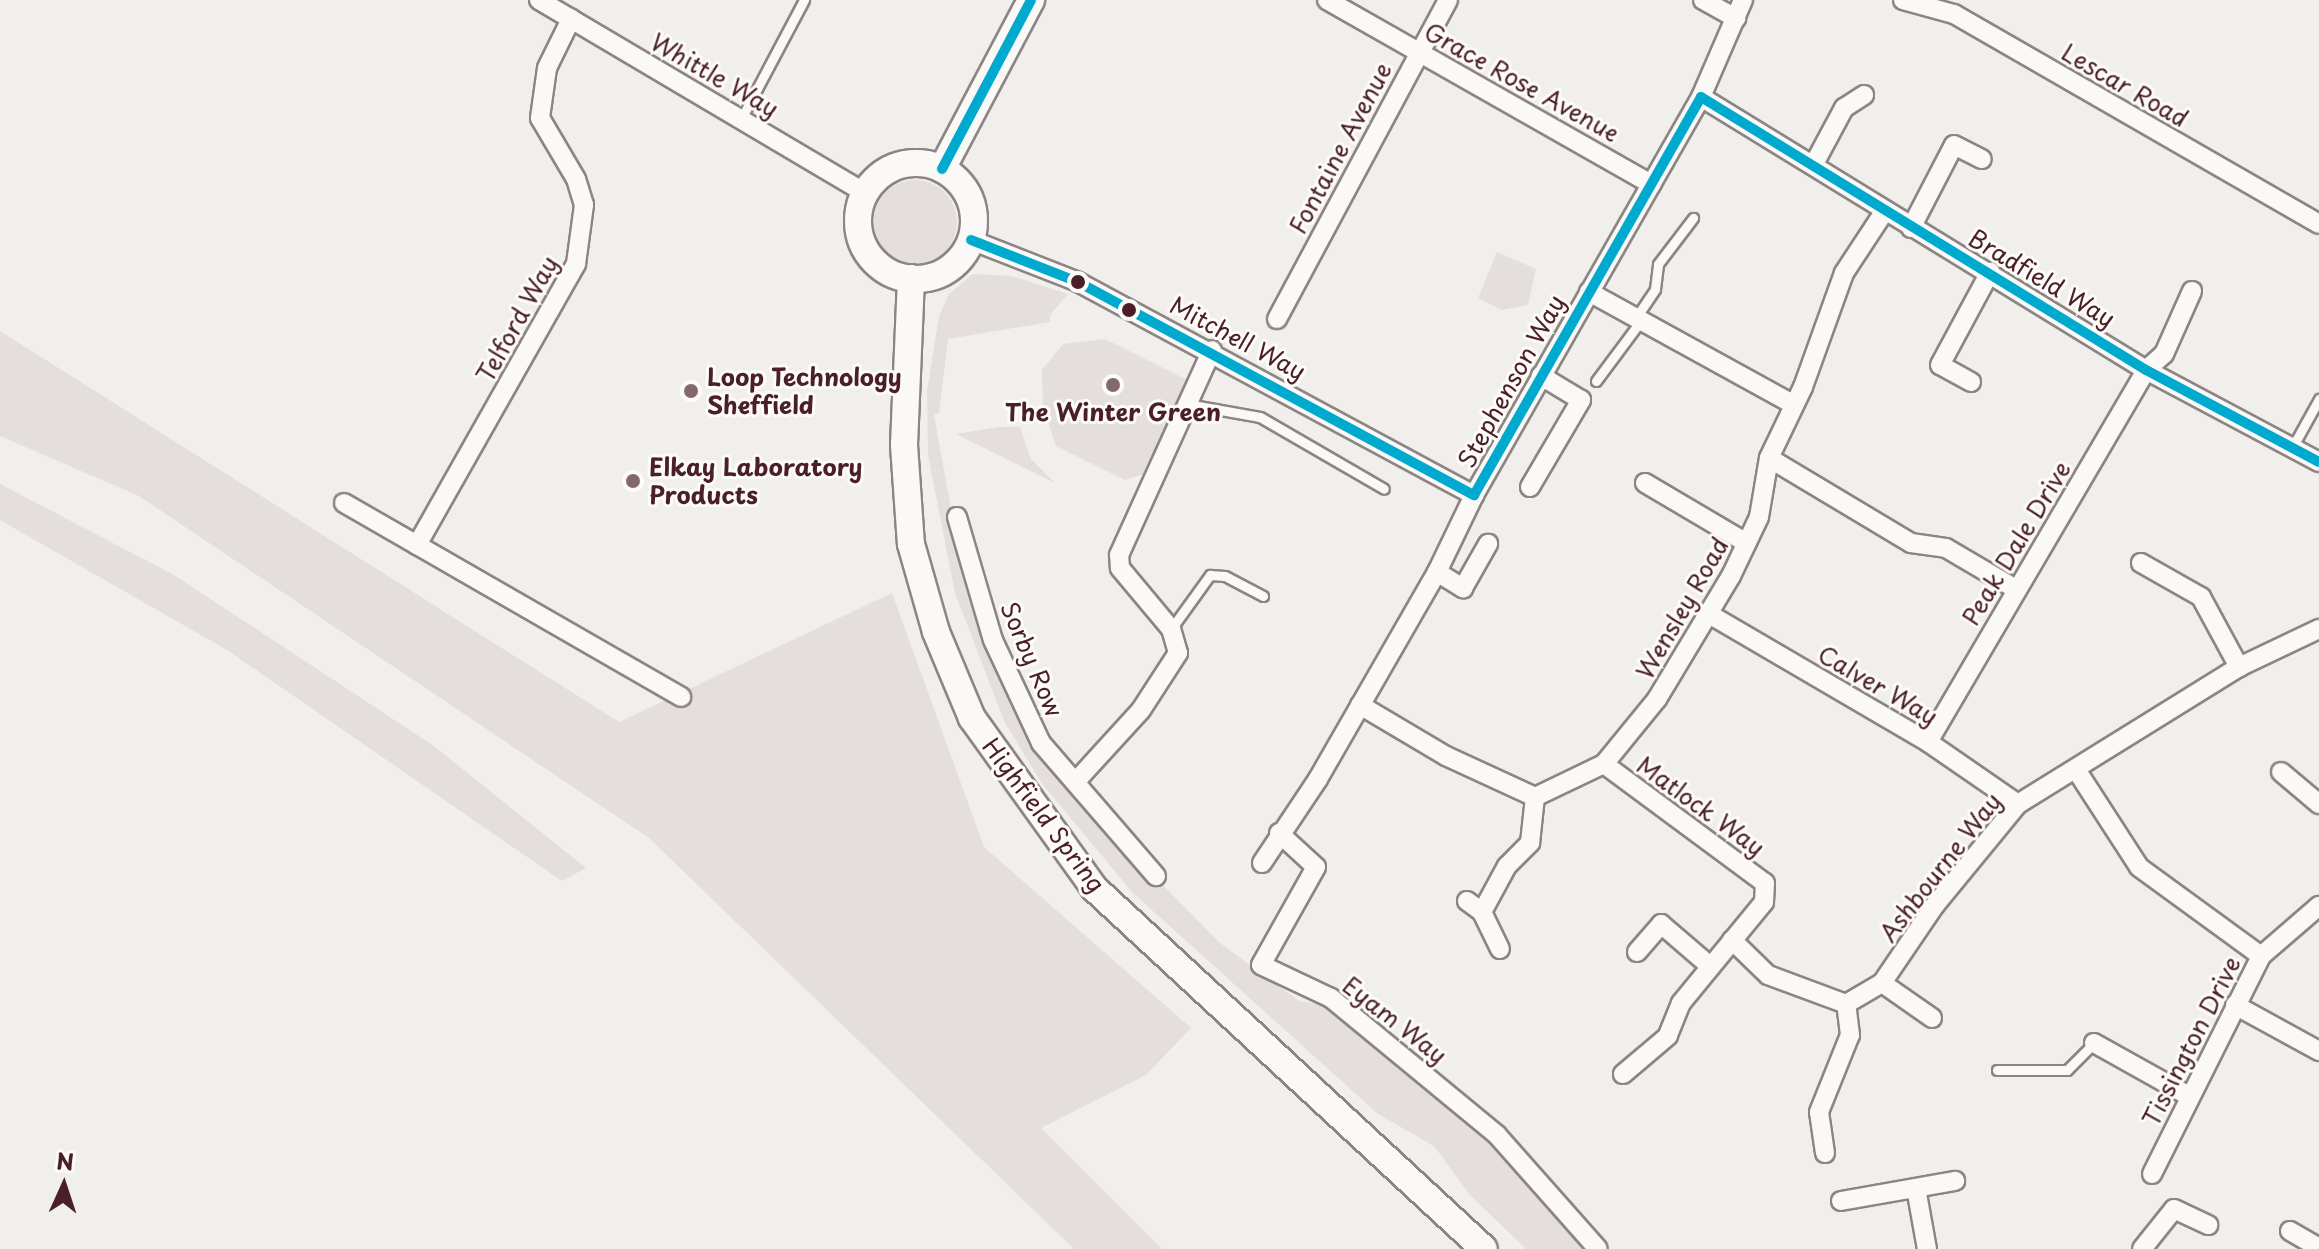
<!DOCTYPE html>
<html>
<head>
<meta charset="utf-8">
<style>
  body { margin:0 }
  #map { position:relative; width:2319px; height:1249px; overflow:hidden; background:#f1efec; font-family:"Playpen Sans",sans-serif }
  div>[style] { position:absolute }
  [style*='--x'] { left:calc(var(--x)*1px); top:calc(var(--y)*1px); width:calc(var(--w)*1px); rotate:calc(var(--a)*1deg) }
  .green>* { inset:0; background:#e4dedc }
  .round { border-radius:50% }
  .roads { filter:drop-shadow(2px 0 #8d8485) drop-shadow(-2px 0 #8d8485) drop-shadow(0 2px #8d8485) drop-shadow(0 -2px #8d8485) }
  .service>* { height:9px; margin:-4.5px; padding:0 4.5px; transform-origin:4.5px; border-radius:4.5px; background:#faf9f7 }
  .minor>* { height:18px; margin:-9px; padding:0 9px; transform-origin:9px; border-radius:9px; background:#faf9f7 }
  .secondary>* { height:26px; margin:-13px; padding:0 13px; transform-origin:13px; border-radius:13px; background:#faf9f7 }
  .secondary>.ring { margin:-13px; padding:0; box-sizing:content-box; background:none; border:26px solid #faf9f7; border-radius:50% }
  .bus-1>* { height:10px; margin:-5px; padding:0 5px; transform-origin:5px; border-radius:5px; background:#00a9ce }
  .dots>* { width:22px; height:22px; translate:-50% -50%; box-sizing:border-box; border:4px solid #fdfcf7; border-radius:50% }
  span { translate:-50% -50%; white-space:nowrap; text-align:center; line-height:1.15; -webkit-text-stroke:6px #fdfcf7; paint-order:stroke }
  .street-label { font-size:24px; color:#4a1f2b }
  .poi-label { font-size:24px; color:#4a1f2b; font-weight:700 }
  .left { translate:0 -50%; text-align:left }
  .north { position:absolute; left:24px; top:1145px; width:80px; height:80px; -webkit-text-stroke:6px #fdfcf7; paint-order:stroke; rotate:3deg; font-size:22px; font-weight:700; line-height:32px; text-align:center; color:#4a1f2b }
  .north::after { content:''; display:block; margin:auto; width:28px; height:36px; background:#4a1f2b; clip-path:polygon(50% 0,100% 100%,50% 72%,0 100%) }
</style>
</head>
<body>
<div id="map">
  <div class="green">
    <div class="round" style="left:873px;top:180px;width:84px;height:84px"></div>
    <div style="clip-path:polygon(1497px 252px,1536px 269px,1528px 305px,1502px 310px,1478px 298px)"></div>
    <div style="clip-path:polygon(973px 274px,1011px 276px,1068px 294px,1050px 315px,1050px 322px,948px 339px,939px 413px,934px 415px,964px 580px,996px 667px,1036px 752px,1097px 815px,1097px 826px,1120px 852px,1130px 852px,1220px 943px,1299px 1001px,1333px 1006px,1442px 1093px,1591px 1249px,1526px 1249px,1470px 1195px,1434px 1146px,1378px 1114px,1132px 892px,1043px 785px,1005px 723px,955px 593px,928px 455px,927px 391px,939px 316px,949px 294px)"></div>
    <div style="clip-path:polygon(0 331px,619px 722px,892px 593px,984px 847px,1191px 1028px,1146px 1075px,1041px 1128px,1162px 1249px,1074px 1249px,649px 838px,139px 496px,0 436px)"></div>
    <div style="clip-path:polygon(1105px 339px,1189px 381px,1143px 474px,1125px 480px,1056px 446px,1043px 407px,1042px 370px,1063px 344px)"></div>
    <div style="clip-path:polygon(999px 427px,1020px 427px,1031px 459px,1055px 483px,956px 434px)"></div>
    <div style="clip-path:polygon(0 484px,174px 575px,434px 746px,586px 868px,562px 881px,227px 650px,0 520px)"></div>
  </div>
  <div class="roads">
    <div class="service">
      <div style="--x:741;--y:119;--w:135;--a:-62.1"></div>
      <div style="--x:1635;--y:319;--w:36;--a:-56"></div>
      <div style="--x:1655;--y:289;--w:25;--a:-83"></div>
      <div style="--x:1658;--y:264;--w:58;--a:-52.7"></div>
      <div style="--x:1596;--y:381;--w:74;--a:-53.3"></div>
      <div style="--x:1187;--y:404;--w:74;--a:10.1"></div>
      <div style="--x:1260;--y:417;--w:143;--a:30.1"></div>
      <div style="--x:2293;--y:446;--w:54;--a:-61"></div>
      <div style="--x:1171;--y:629;--w:67;--a:-54.2"></div>
      <div style="--x:1210;--y:575;--w:15;--a:4"></div>
      <div style="--x:1225;--y:576;--w:43;--a:27.8"></div>
      <div style="--x:1997;--y:1070;--w:70;--a:0"></div>
      <div style="--x:2067;--y:1070;--w:38;--a:-45"></div>
    </div>
    <div class="minor">
      <div style="--x:539;--y:0;--w:379;--a:30.6"></div>
      <div style="--x:1327;--y:0;--w:373;--a:29.6"></div>
      <div style="--x:1703;--y:0;--w:38;--a:29"></div>
      <div style="--x:1903;--y:0;--w:53;--a:15.4"></div>
      <div style="--x:1954;--y:14;--w:421;--a:29.9"></div>
      <div style="--x:1701;--y:97;--w:522;--a:31.53"></div>
      <div style="--x:2146;--y:370;--w:196;--a:28"></div>
      <div style="--x:1814;--y:164;--w:64;--a:-61.8"></div>
      <div style="--x:1844;--y:108;--w:24;--a:-33"></div>
      <div style="--x:1911;--y:228;--w:93;--a:-62.6"></div>
      <div style="--x:1954;--y:145;--w:31;--a:27"></div>
      <div style="--x:971;--y:240;--w:115;--a:21.4"></div>
      <div style="--x:1078;--y:282;--w:450;--a:28.3"></div>
      <div style="--x:1589;--y:292;--w:233;--a:28.8"></div>
      <div style="--x:1277;--y:319;--w:362;--a:-61.8"></div>
      <div style="--x:1971;--y:382;--w:35;--a:-151"></div>
      <div style="--x:1940;--y:365;--w:106;--a:-61.7"></div>
      <div style="--x:1769;--y:458;--w:165;--a:30.9"></div>
      <div style="--x:1911;--y:543;--w:35;--a:8"></div>
      <div style="--x:1946;--y:548;--w:79;--a:30.5"></div>
      <div style="--x:1645;--y:483;--w:118;--a:30.5"></div>
      <div style="--x:1530;--y:487;--w:101;--a:-59.6"></div>
      <div style="--x:1581;--y:400;--w:47;--a:-149"></div>
      <div style="--x:344;--y:503;--w:389;--a:29.9"></div>
      <div style="--x:957;--y:517;--w:128;--a:73.7"></div>
      <div style="--x:993;--y:640;--w:114;--a:65"></div>
      <div style="--x:1041;--y:743;--w:176;--a:49.2"></div>
      <div style="--x:417;--y:545;--w:323;--a:-60.5"></div>
      <div style="--x:576;--y:264;--w:60;--a:-82.3"></div>
      <div style="--x:584;--y:205;--w:27;--a:-107"></div>
      <div style="--x:576;--y:179;--w:71;--a:-120.5"></div>
      <div style="--x:540;--y:118;--w:50;--a:-82"></div>
      <div style="--x:547;--y:68;--w:55;--a:-63.9"></div>
      <div style="--x:2141;--y:563;--w:69;--a:29.5"></div>
      <div style="--x:2201;--y:597;--w:80;--a:61.5"></div>
      <div style="--x:1437;--y:572;--w:31;--a:32"></div>
      <div style="--x:1463;--y:588;--w:51;--a:-60.4"></div>
      <div style="--x:1709;--y:614;--w:254;--a:30.3"></div>
      <div style="--x:1928;--y:742;--w:109;--a:34.6"></div>
      <div style="--x:1360;--y:705;--w:100;--a:30.7"></div>
      <div style="--x:1446;--y:756;--w:98;--a:24.7"></div>
      <div style="--x:1535;--y:797;--w:76;--a:-25.6"></div>
      <div style="--x:1604;--y:764;--w:84;--a:-50.8"></div>
      <div style="--x:1657;--y:699;--w:144;--a:-59"></div>
      <div style="--x:1731;--y:576;--w:65;--a:-64.6"></div>
      <div style="--x:1759;--y:517;--w:60;--a:-80.4"></div>
      <div style="--x:1769;--y:458;--w:79;--a:-64.4"></div>
      <div style="--x:1803;--y:387;--w:121;--a:-70.2"></div>
      <div style="--x:1844;--y:273;--w:73;--a:-56.7"></div>
      <div style="--x:1928;--y:742;--w:431;--a:-59.6"></div>
      <div style="--x:2146;--y:370;--w:24;--a:-42"></div>
      <div style="--x:2164;--y:354;--w:69;--a:-66"></div>
      <div style="--x:1604;--y:764;--w:200;--a:36.5"></div>
      <div style="--x:1765;--y:883;--w:19;--a:93"></div>
      <div style="--x:1764;--y:902;--w:131;--a:129.4"></div>
      <div style="--x:1681;--y:1003;--w:35;--a:112"></div>
      <div style="--x:1668;--y:1036;--w:59;--a:139.8"></div>
      <div style="--x:2077;--y:771;--w:114;--a:57.1"></div>
      <div style="--x:2139;--y:867;--w:151;--a:36.1"></div>
      <div style="--x:2281;--y:772;--w:50;--a:40.1"></div>
      <div style="--x:1078;--y:779;--w:93;--a:-47.6"></div>
      <div style="--x:1141;--y:710;--w:68;--a:-57"></div>
      <div style="--x:1178;--y:653;--w:25;--a:-106"></div>
      <div style="--x:1171;--y:629;--w:80;--a:-129.9"></div>
      <div style="--x:1120;--y:568;--w:13;--a:-94"></div>
      <div style="--x:1119;--y:555;--w:225;--a:-65.6"></div>
      <div style="--x:1279;--y:833;--w:50;--a:42.6"></div>
      <div style="--x:1316;--y:867;--w:112;--a:119.3"></div>
      <div style="--x:1261;--y:965;--w:77;--a:25.2"></div>
      <div style="--x:1331;--y:998;--w:215;--a:39.5"></div>
      <div style="--x:1497;--y:1135;--w:152;--a:48.5"></div>
      <div style="--x:1262;--y:863;--w:101;--a:-56.3"></div>
      <div style="--x:1318;--y:779;--w:239;--a:-60.1"></div>
      <div style="--x:1437;--y:572;--w:85;--a:-64.3"></div>
      <div style="--x:1474;--y:495;--w:458;--a:-60.3"></div>
      <div style="--x:1701;--y:97;--w:106;--a:-66.6"></div>
      <div style="--x:1467;--y:901;--w:19;--a:36"></div>
      <div style="--x:1482;--y:912;--w:52;--a:-61.5"></div>
      <div style="--x:1507;--y:866;--w:33;--a:-45"></div>
      <div style="--x:1530;--y:843;--w:46;--a:-83.8"></div>
      <div style="--x:1482;--y:912;--w:41;--a:64.1"></div>
      <div style="--x:1732;--y:940;--w:50;--a:44.2"></div>
      <div style="--x:1768;--y:975;--w:83;--a:20.4"></div>
      <div style="--x:1846;--y:1004;--w:42;--a:-30.3"></div>
      <div style="--x:1882;--y:983;--w:94;--a:-55.8"></div>
      <div style="--x:1935;--y:905;--w:131;--a:-50.6"></div>
      <div style="--x:2018;--y:804;--w:260;--a:-31.8"></div>
      <div style="--x:2239;--y:667;--w:89;--a:-25.4"></div>
      <div style="--x:1637;--y:952;--w:37;--a:-49"></div>
      <div style="--x:1661;--y:924;--w:65;--a:40.6"></div>
      <div style="--x:1882;--y:983;--w:61;--a:35"></div>
      <div style="--x:2235;--y:1005;--w:96;--a:28.7"></div>
      <div style="--x:2094;--y:1043;--w:107;--a:29.2"></div>
      <div style="--x:1825;--y:1153;--w:41;--a:-98.3"></div>
      <div style="--x:1819;--y:1112;--w:83;--a:-68.1"></div>
      <div style="--x:1850;--y:1035;--w:31;--a:-97"></div>
      <div style="--x:2152;--y:1174;--w:244;--a:-63.4"></div>
      <div style="--x:2261;--y:956;--w:77;--a:-40.8"></div>
      <div style="--x:1916;--y:1188;--w:62;--a:79.8"></div>
      <div style="--x:1841;--y:1201;--w:116;--a:-10"></div>
      <div style="--x:2290;--y:1231;--w:34;--a:30"></div>
      <div style="--x:2142;--y:1249;--w:51;--a:-51.3"></div>
      <div style="--x:2174;--y:1209;--w:38;--a:25"></div>
    </div>
    <div class="secondary">
      <div class="ring" style="left:858px;top:163px;width:90px;height:90px"></div>
      <div style="--x:942;--y:169;--w:191;--a:-62.2"></div>
      <div style="--x:911;--y:278;--w:167;--a:92.4"></div>
      <div style="--x:904;--y:445;--w:99;--a:86"></div>
      <div style="--x:911;--y:544;--w:91;--a:74.1"></div>
      <div style="--x:936;--y:632;--w:93;--a:67.3"></div>
      <div style="--x:972;--y:718;--w:209;--a:54.3"></div>
      <div style="--x:1094;--y:888;--w:531;--a:42.79"></div>
    </div>
  </div>
  <div class="bus-1">
    <div style="--x:1701;--y:97;--w:522;--a:31.53"></div>
    <div style="--x:2146;--y:370;--w:196;--a:28"></div>
    <div style="--x:942;--y:169;--w:191;--a:-62.2"></div>
    <div style="--x:971;--y:240;--w:115;--a:21.4"></div>
    <div style="--x:1078;--y:282;--w:450;--a:28.3"></div>
    <div style="--x:1474;--y:495;--w:458;--a:-60.3"></div>
  </div>
  <div class="dots">
    <div style="left:1078px;top:282px;background:#4a1f2b"></div>
    <div style="left:1129px;top:310px;background:#4a1f2b"></div>
    <div style="left:1113px;top:385px;background:#84686f"></div>
    <div style="left:691px;top:391px;background:#84686f"></div>
    <div style="left:633px;top:481px;background:#84686f"></div>
  </div>
  <div class="street-label">
    <span style="left:715px;top:75px;rotate:30deg">Whittle Way</span>
    <span style="left:1522px;top:82px;rotate:29deg">Grace Rose Avenue</span>
    <span style="left:2125px;top:85px;rotate:30deg">Lescar Road</span>
    <span style="left:1340px;top:148px;rotate:-62deg">Fontaine Avenue</span>
    <span style="left:2042px;top:278px;rotate:31deg">Bradfield Way</span>
    <span style="left:517px;top:319px;rotate:-61deg">Telford Way</span>
    <span style="left:1238px;top:338px;rotate:28deg">Mitchell Way</span>
    <span style="left:1511px;top:381px;rotate:-61deg">Stephenson Way</span>
    <span style="left:2016px;top:543px;rotate:-59deg">Peak Dale Drive</span>
    <span style="left:1682px;top:608px;rotate:-60deg">Wensley Road</span>
    <span style="left:1032px;top:659px;rotate:67deg">Sorby Row</span>
    <span style="left:1878px;top:685px;rotate:30deg">Calver Way</span>
    <span style="left:1701px;top:806px;rotate:36deg">Matlock Way</span>
    <span style="left:1044px;top:815px;rotate:53deg">Highfield Spring</span>
    <span style="left:1940px;top:867px;rotate:-52deg">Ashbourne Way</span>
    <span style="left:1395px;top:1020px;rotate:38deg">Eyam Way</span>
    <span style="left:2191px;top:1041px;rotate:-63deg">Tissington Drive</span>
  </div>
  <div class="poi-label">
    <span class="left" style="left:707px;top:391px">Loop Technology<br>Sheffield</span>
    <span style="left:1113px;top:412px">The Winter Green</span>
    <span class="left" style="left:649px;top:481px">Elkay Laboratory<br>Products</span>
  </div>
  <div class="north">N</div>
</div>
</body>
</html>
